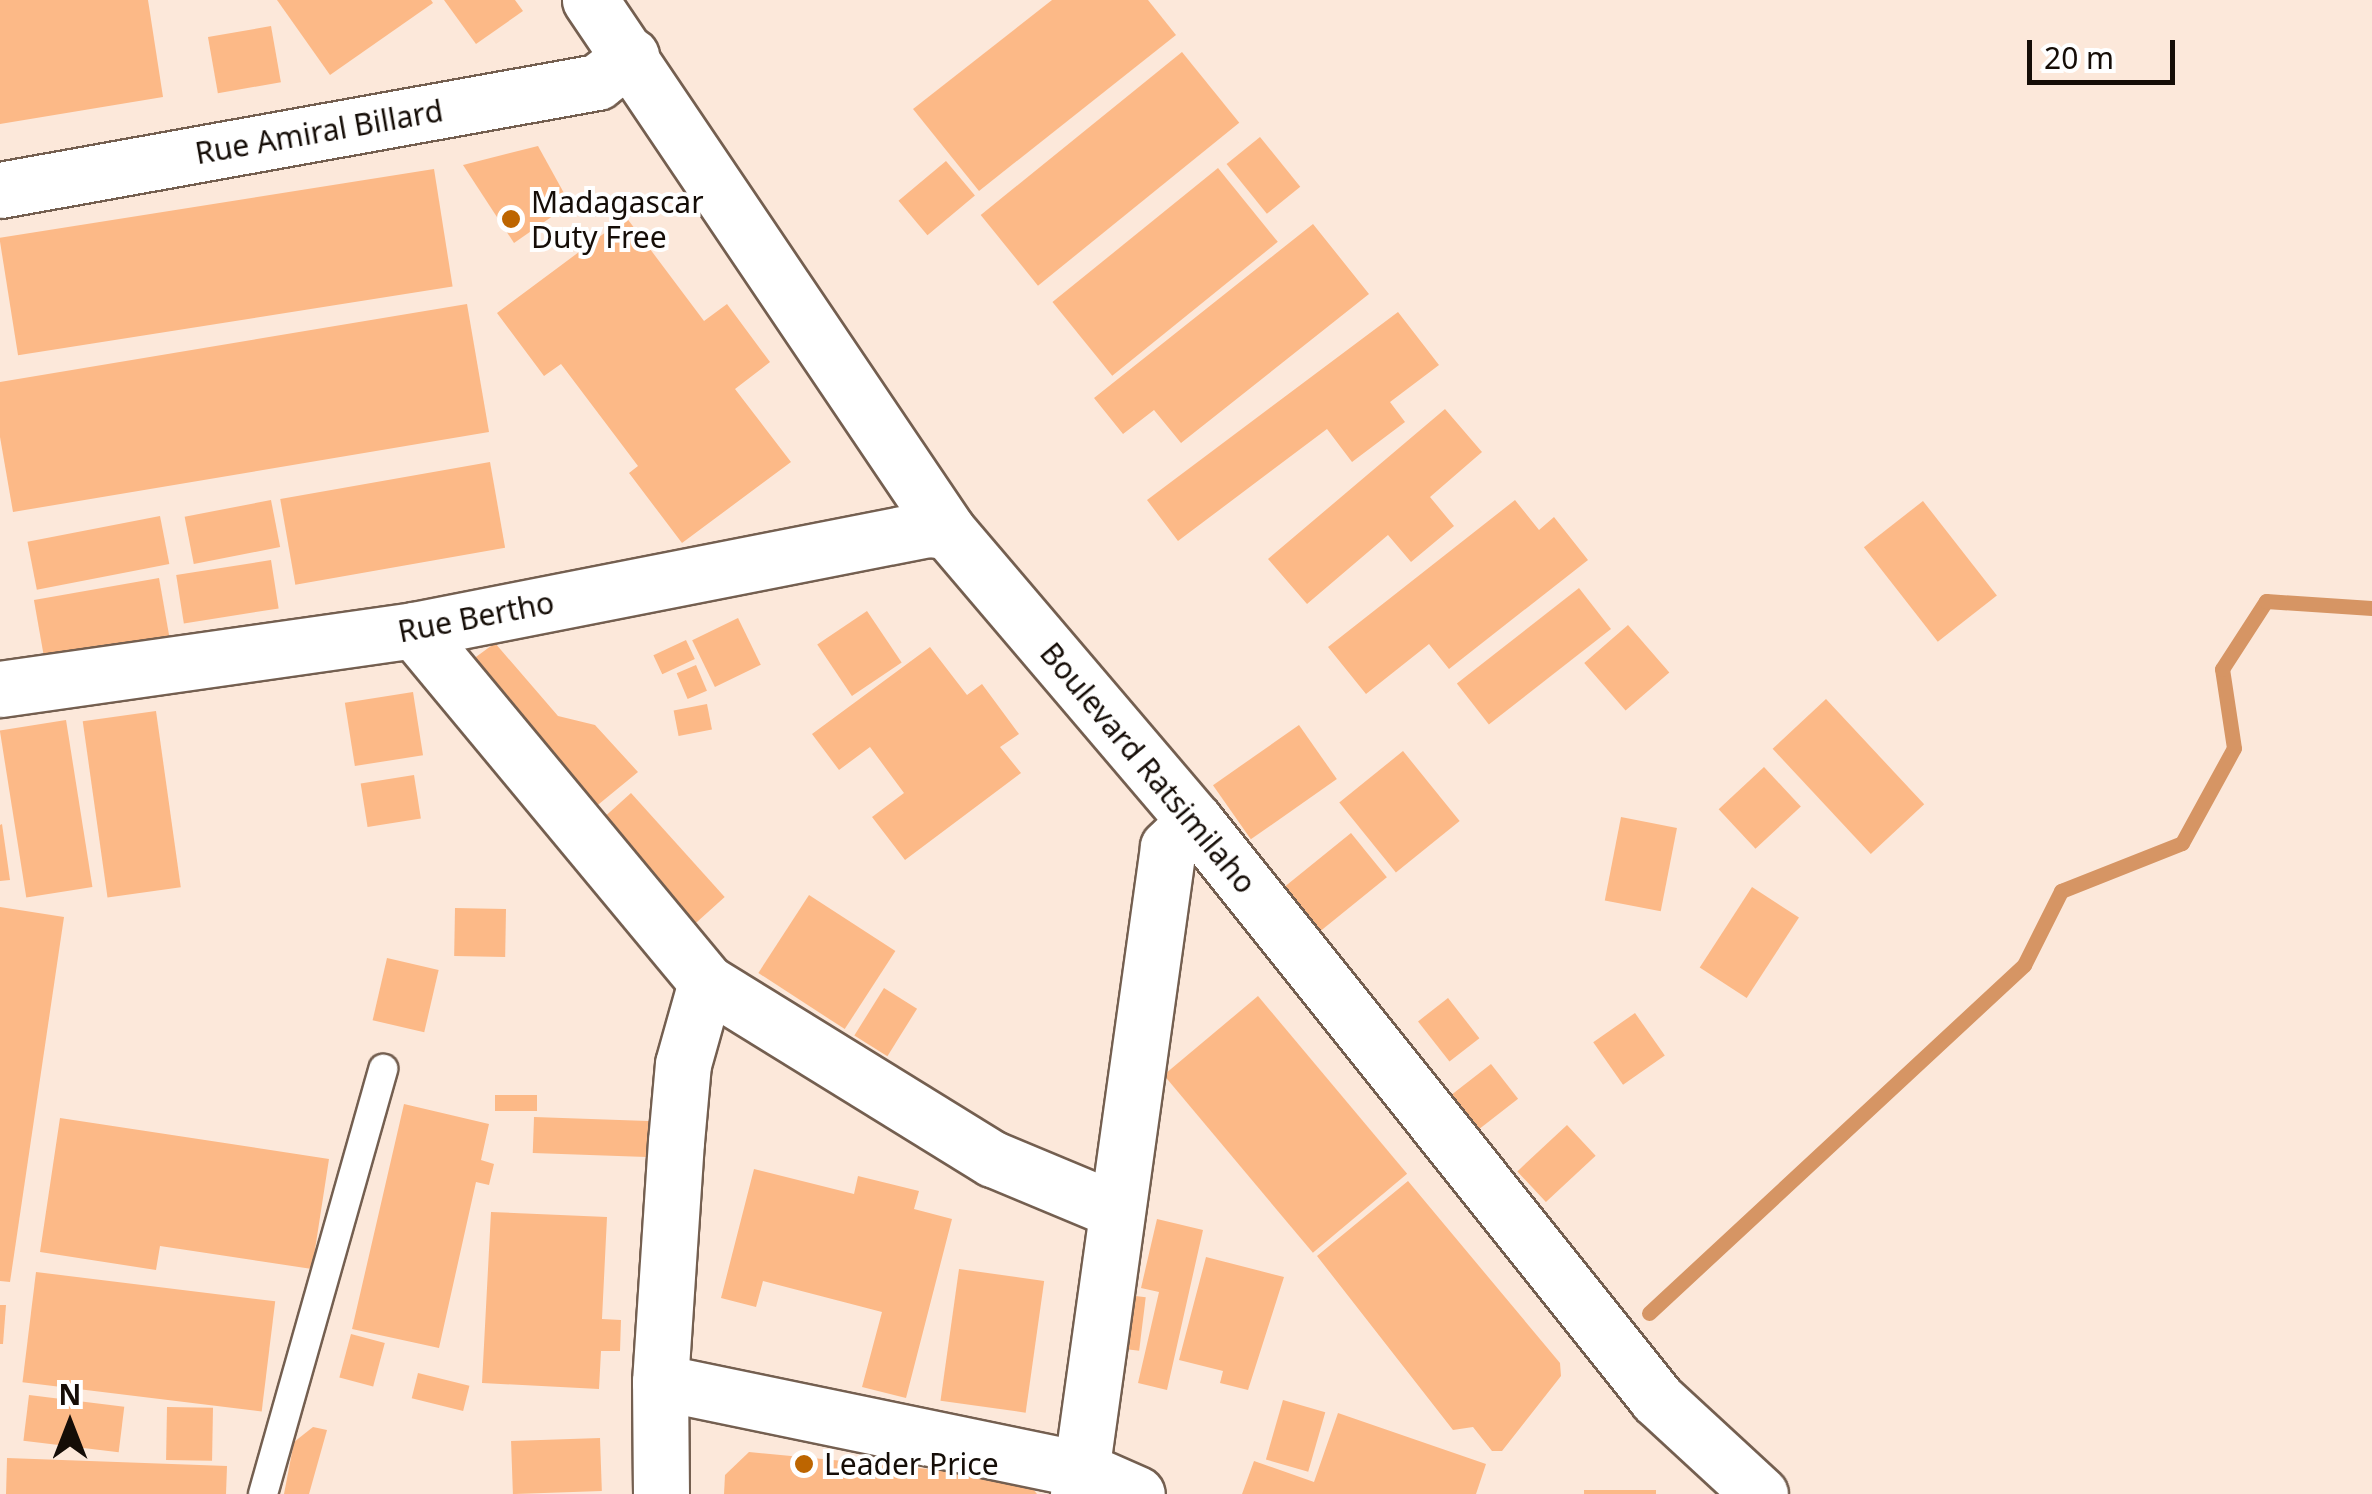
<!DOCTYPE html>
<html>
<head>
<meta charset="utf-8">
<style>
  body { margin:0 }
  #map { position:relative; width:2372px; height:1494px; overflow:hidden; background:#fce8da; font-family:"Noto Sans",sans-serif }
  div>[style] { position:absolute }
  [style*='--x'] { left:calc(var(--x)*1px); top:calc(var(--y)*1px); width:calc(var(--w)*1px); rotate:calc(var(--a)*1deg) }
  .stream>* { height:15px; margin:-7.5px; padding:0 7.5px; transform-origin:7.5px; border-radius:7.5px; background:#d69564 }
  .building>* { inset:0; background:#fcb987; transform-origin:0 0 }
  .roads { filter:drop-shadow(2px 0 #745f50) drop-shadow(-2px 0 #745f50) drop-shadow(0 2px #745f50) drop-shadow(0 -2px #745f50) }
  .service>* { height:28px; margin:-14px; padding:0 14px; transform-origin:14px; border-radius:14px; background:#fff }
  .minor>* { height:55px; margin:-27.5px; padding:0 27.5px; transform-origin:27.5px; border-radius:27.5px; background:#fff }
  .tertiary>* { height:55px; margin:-27.5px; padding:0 27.5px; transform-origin:27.5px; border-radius:27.5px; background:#fff }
  .secondary>* { height:55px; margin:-27.5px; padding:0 27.5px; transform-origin:27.5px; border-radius:27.5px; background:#fff }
  .dots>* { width:28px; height:28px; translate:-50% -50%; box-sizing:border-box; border:5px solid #fff; border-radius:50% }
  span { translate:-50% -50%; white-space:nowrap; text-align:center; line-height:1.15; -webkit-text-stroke:8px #fff; paint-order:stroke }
  .street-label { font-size:30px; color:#150d07 }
  .poi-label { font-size:30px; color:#150d07 }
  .left { translate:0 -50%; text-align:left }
  .north { position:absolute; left:20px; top:1374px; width:100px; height:100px; -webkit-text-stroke:8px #fff; paint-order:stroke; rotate:0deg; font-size:28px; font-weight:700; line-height:40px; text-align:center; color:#150d07 }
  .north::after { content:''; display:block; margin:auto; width:35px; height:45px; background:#150d07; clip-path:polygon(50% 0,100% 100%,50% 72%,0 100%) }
  .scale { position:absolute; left:2027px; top:40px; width:148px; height:45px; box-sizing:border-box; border:5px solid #150d07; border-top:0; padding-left:12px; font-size:30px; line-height:35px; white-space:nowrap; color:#150d07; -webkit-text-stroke:8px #fff; paint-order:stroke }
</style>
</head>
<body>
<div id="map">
  <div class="stream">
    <div style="--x:1649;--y:1313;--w:512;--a:-42.86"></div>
    <div style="--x:2024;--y:965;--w:83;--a:-63.4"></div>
    <div style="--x:2061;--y:891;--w:130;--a:-21.6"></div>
    <div style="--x:2182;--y:843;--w:108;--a:-61.3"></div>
    <div style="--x:2234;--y:748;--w:80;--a:-98.6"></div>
    <div style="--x:2222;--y:669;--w:81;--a:-57.1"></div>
    <div style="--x:2266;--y:601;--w:106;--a:3.8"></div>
  </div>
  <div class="building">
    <div style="clip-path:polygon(0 0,148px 0,163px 97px,0 124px)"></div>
    <div style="clip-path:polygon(277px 0,431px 0,433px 3px,330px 75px)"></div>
    <div style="clip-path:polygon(444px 0,515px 0,523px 11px,476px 44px)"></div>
    <div style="clip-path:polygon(1052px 0,1148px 0,1176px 35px,979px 191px,913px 109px)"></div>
    <div style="left:271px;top:26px;width:57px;height:64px;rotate:80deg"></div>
    <div style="left:1182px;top:52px;width:91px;height:259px;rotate:51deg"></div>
    <div style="left:1260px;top:137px;width:64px;height:43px;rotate:51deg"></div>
    <div style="clip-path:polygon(538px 146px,570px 204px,514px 243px,463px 165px)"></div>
    <div style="left:946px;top:161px;width:45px;height:62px;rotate:50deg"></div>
    <div style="left:1218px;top:168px;width:95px;height:213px;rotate:51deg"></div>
    <div style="left:434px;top:169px;width:119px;height:440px;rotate:81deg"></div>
    <div style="clip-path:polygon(626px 217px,704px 321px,727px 304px,770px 362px,735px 389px,791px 462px,682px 543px,629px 473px,638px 466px,561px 364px,544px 376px,497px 313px)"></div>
    <div style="clip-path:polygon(1313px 224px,1369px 294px,1181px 443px,1154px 410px,1123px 434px,1094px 398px)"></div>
    <div style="clip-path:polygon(467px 304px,489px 432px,13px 512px,0 437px,0 382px)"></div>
    <div style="clip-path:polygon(1398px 312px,1439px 365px,1390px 402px,1405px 422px,1352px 462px,1327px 429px,1178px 541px,1147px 500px)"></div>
    <div style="clip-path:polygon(1445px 409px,1482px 452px,1430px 497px,1454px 526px,1411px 562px,1388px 535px,1307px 604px,1268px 559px)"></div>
    <div style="left:490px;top:462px;width:87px;height:213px;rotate:80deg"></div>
    <div style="left:271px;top:500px;width:48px;height:88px;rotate:79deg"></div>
    <div style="clip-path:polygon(1515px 500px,1539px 530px,1554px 517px,1588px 560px,1449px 669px,1429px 644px,1366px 694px,1328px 647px)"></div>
    <div style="left:1923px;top:501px;width:120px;height:75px;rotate:52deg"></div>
    <div style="left:160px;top:516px;width:49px;height:135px;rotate:79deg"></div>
    <div style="left:271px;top:560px;width:49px;height:96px;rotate:81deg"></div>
    <div style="left:159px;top:578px;width:63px;height:127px;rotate:80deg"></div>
    <div style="left:1579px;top:588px;width:52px;height:155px;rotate:52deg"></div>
    <div style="left:867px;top:611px;width:62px;height:60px;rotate:56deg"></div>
    <div style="left:738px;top:618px;width:52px;height:51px;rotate:64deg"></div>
    <div style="left:1628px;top:625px;width:63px;height:58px;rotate:49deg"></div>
    <div style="left:686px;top:640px;width:21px;height:36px;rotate:65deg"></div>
    <div style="clip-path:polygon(495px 643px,558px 716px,595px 725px,638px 772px,588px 813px,465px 665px)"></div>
    <div style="clip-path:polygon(930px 647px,967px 695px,982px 684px,1019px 734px,1000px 747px,1021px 773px,905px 860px,872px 817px,904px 793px,870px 747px,839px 770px,812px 734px)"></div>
    <div style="left:696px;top:665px;width:28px;height:21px;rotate:67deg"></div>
    <div style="left:413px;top:692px;width:64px;height:69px;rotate:81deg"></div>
    <div style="left:1826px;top:699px;width:144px;height:73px;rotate:47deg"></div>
    <div style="left:707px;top:704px;width:26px;height:34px;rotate:79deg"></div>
    <div style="left:156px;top:711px;width:178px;height:74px;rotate:82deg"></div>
    <div style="left:66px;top:720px;width:169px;height:67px;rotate:81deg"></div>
    <div style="left:1299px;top:725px;width:66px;height:105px;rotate:55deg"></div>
    <div style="left:1403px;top:751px;width:90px;height:82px;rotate:51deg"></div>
    <div style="left:1764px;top:767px;width:54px;height:62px;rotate:47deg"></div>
    <div style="left:414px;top:775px;width:44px;height:54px;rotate:81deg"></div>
    <div style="left:631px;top:793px;width:140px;height:47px;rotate:48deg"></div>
    <div style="left:1621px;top:817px;width:57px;height:85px;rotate:11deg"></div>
    <div style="clip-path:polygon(2px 824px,10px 880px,0 881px,0 825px)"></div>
    <div style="left:1351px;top:833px;width:57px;height:91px;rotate:51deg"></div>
    <div style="left:1752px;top:887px;width:56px;height:96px;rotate:33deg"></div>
    <div style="left:809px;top:895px;width:103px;height:93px;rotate:33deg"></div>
    <div style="clip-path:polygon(0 907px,64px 917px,10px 1282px,0 1281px)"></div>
    <div style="left:455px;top:908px;width:51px;height:48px;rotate:1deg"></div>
    <div style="left:387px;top:958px;width:53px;height:64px;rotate:13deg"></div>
    <div style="left:884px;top:988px;width:39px;height:56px;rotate:32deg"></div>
    <div style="left:1258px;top:996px;width:232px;height:123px;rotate:50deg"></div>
    <div style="left:1448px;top:998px;width:51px;height:38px;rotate:52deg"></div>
    <div style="left:1635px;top:1013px;width:52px;height:51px;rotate:55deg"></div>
    <div style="left:1491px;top:1064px;width:44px;height:55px;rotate:52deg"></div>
    <div style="left:495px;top:1095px;width:42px;height:16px"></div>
    <div style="clip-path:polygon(404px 1104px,489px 1124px,481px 1160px,494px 1164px,489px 1185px,476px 1182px,439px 1348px,352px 1329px)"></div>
    <div style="left:534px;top:1117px;width:121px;height:36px;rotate:2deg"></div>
    <div style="clip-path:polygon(60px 1118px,329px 1159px,312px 1269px,160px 1246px,156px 1270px,40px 1252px)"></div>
    <div style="left:1567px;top:1125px;width:42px;height:68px;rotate:47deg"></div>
    <div style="clip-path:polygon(754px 1169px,854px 1194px,858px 1176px,919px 1191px,914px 1209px,952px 1219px,906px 1398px,862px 1387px,882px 1312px,763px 1281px,756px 1307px,721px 1298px)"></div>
    <div style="clip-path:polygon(1408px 1181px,1560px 1363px,1561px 1376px,1502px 1451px,1492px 1451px,1473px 1427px,1453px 1430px,1317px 1256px)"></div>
    <div style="clip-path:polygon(491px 1212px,607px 1217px,602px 1319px,621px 1320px,620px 1351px,601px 1351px,599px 1389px,482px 1383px)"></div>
    <div style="clip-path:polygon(1157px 1219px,1203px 1230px,1167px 1390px,1138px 1383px,1159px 1292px,1141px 1288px)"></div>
    <div style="clip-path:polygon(1206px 1257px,1284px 1277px,1248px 1390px,1220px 1383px,1223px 1371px,1179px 1360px)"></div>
    <div style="left:959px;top:1269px;width:86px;height:133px;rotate:8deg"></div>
    <div style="left:36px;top:1272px;width:241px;height:111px;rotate:7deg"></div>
    <div style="left:1111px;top:1293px;width:35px;height:54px;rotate:7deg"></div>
    <div style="clip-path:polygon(0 1305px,6px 1305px,3px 1344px,0 1344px)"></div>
    <div style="left:351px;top:1334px;width:35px;height:45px;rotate:15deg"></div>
    <div style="left:418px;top:1373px;width:53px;height:26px;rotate:14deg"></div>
    <div style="left:29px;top:1395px;width:96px;height:46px;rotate:7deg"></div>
    <div style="left:1283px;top:1400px;width:44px;height:62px;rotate:16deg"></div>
    <div style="left:167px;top:1407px;width:46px;height:53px;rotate:1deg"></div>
    <div style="clip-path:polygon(1338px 1413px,1486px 1464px,1476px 1494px,1242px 1494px,1254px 1461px,1314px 1482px)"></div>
    <div style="clip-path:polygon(313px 1427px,327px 1430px,309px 1494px,284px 1494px,294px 1442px)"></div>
    <div style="left:600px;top:1438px;width:53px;height:89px;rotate:88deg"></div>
    <div style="clip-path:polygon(749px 1452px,1024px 1478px,1037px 1494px,724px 1494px,725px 1475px)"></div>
    <div style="clip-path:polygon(7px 1458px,227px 1466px,226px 1494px,6px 1494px)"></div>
    <div style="left:1584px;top:1490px;width:72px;height:4px"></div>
  </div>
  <div class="roads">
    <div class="service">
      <div style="--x:263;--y:1494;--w:442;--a:-74.2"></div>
    </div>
    <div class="minor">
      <div style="--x:414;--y:630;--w:457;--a:50.3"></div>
      <div style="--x:706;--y:982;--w:337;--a:31.7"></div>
      <div style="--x:993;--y:1159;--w:130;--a:22.6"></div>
      <div style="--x:0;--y:689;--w:418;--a:-8.1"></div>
      <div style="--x:414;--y:630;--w:524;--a:-11.12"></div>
      <div style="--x:928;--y:529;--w:20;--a:6"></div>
      <div style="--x:660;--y:1382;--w:429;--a:11.7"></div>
      <div style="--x:1080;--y:1469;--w:62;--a:23.7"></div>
      <div style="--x:661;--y:1494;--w:112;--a:-90.5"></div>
      <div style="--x:660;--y:1382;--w:241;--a:-86.2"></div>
      <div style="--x:676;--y:1142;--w:78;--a:-84.9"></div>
      <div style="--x:683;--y:1064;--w:85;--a:-74.3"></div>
      <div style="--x:1078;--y:1494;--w:653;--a:-82.08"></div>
      <div style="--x:1168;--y:847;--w:37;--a:-44"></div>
    </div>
    <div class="tertiary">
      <div style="--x:0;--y:190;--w:607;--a:-10.25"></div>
      <div style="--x:597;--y:82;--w:43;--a:-37.4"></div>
    </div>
    <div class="secondary">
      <div style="--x:590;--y:0;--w:640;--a:56.01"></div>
      <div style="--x:948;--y:531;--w:381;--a:49.6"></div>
      <div style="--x:1195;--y:821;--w:740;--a:51.36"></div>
      <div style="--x:1657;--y:1399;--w:140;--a:42.7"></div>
    </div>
  </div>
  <div class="dots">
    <div style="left:511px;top:219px;background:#bd6500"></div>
    <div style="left:804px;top:1464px;background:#bd6500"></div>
  </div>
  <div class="street-label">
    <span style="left:319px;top:132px;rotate:-10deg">Rue Amiral Billard</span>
    <span style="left:476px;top:617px;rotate:-11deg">Rue Bertho</span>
    <span style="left:1148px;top:768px;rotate:50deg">Boulevard Ratsimilaho</span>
  </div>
  <div class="poi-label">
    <span class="left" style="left:531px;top:219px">Madagascar<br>Duty Free</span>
    <span class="left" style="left:824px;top:1464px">Leader Price</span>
  </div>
  <div class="north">N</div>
  <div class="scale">20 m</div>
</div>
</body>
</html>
